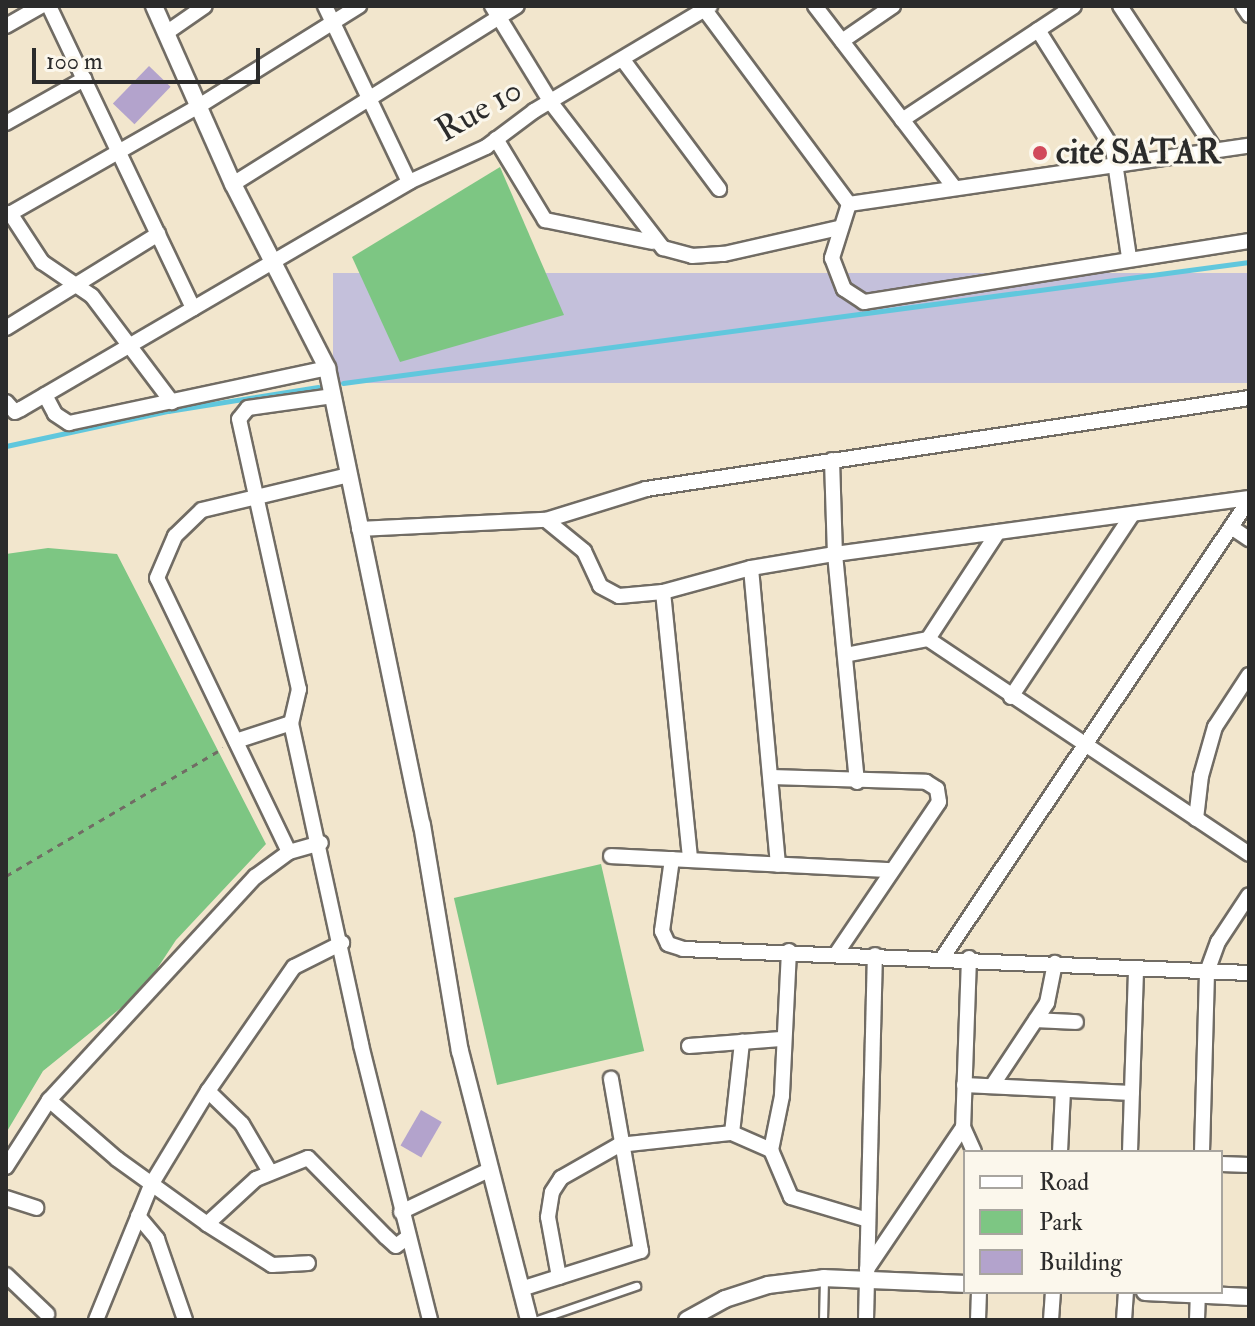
<!DOCTYPE html>
<html>
<head>
<meta charset="utf-8">
<style>
  body { margin:0 }
  #map { position:relative; width:1255px; height:1326px; overflow:hidden; background:#f2e6cd; font-family:"IM FELL Double Pica",serif }
  div>[style] { position:absolute }
  [style*='--x'] { left:calc(var(--x)*1px); top:calc(var(--y)*1px); width:calc(var(--w)*1px); rotate:calc(var(--a)*1deg) }
  .industrial>* { inset:0; background:#c4c0db; transform-origin:0 0 }
  .green>* { inset:0; background:#7dc683; transform-origin:0 0 }
  .stream>* { height:5px; margin:-2.5px; padding:0 2.5px; transform-origin:2.5px; border-radius:2.5px; background:#60c7dd }
  .building>* { inset:0; background:#b3a3cc; transform-origin:0 0 }
  .path>* { height:3px; margin-top:-1.5px; transform-origin:0; background:repeating-linear-gradient(90deg,#716c64 0 6px,transparent 0 12px) }
  .roads { filter:drop-shadow(2px 0 #716c64) drop-shadow(-2px 0 #716c64) drop-shadow(0 2px #716c64) drop-shadow(0 -2px #716c64) }
  .service>* { height:7px; margin:-3.5px; padding:0 3.5px; transform-origin:3.5px; border-radius:3.5px; background:#fff }
  .minor>* { height:14px; margin:-7px; padding:0 7px; transform-origin:7px; border-radius:7px; background:#fff }
  .tertiary>* { height:16px; margin:-8px; padding:0 8px; transform-origin:8px; border-radius:8px; background:#fff }
  .dots>* { width:22px; height:22px; translate:-50% -50%; box-sizing:border-box; border:4px solid #fbf7ec; border-radius:50% }
  span { translate:-50% -50%; white-space:nowrap; text-align:center; line-height:1.15; -webkit-text-stroke:6px #fbf7ec; paint-order:stroke }
  .street-label { font-size:34px; color:#2b2b2b }
  .poi-label { font-size:34px; color:#2b2b2b; font-weight:700 }
  .left { translate:0 -50%; text-align:left }
  .frame { position:absolute; inset:0; border:8px solid #2b2b2b; pointer-events:none }
  .legend { position:absolute; left:963px; top:1150px; width:260px; height:144px; box-sizing:border-box; background:#fbf7ec; border:2px solid #a8a59f; margin:0; padding:10px 14px; list-style:none; font-size:24px; color:#2b2b2b }
  .legend li { display:flex; align-items:center; gap:16px; height:40px }
  .legend b { width:40px; border:2px solid #a8a59f }
  .scale { position:absolute; left:32px; top:48px; width:228px; height:36px; box-sizing:border-box; border:4px solid #2b2b2b; border-top:0; padding-left:10px; font-size:24px; line-height:28px; white-space:nowrap; color:#2b2b2b; -webkit-text-stroke:6px #fbf7ec; paint-order:stroke }
</style>
</head>
<body>
<div id="map">
  <div class="industrial">
    <div style="left:1249px;top:273px;width:110px;height:916px;rotate:90deg"></div>
  </div>
  <div class="green">
    <div style="clip-path:polygon(500px 167px,564px 315px,400px 362px,352px 257px)"></div>
    <div style="clip-path:polygon(48px 548px,117px 554px,266px 844px,176px 940px,143px 990px,43px 1071px,6px 1133px,6px 554px)"></div>
    <div style="left:601px;top:864px;width:192px;height:151px;rotate:77deg"></div>
  </div>
  <div class="stream">
    <div style="--x:343;--y:383;--w:914;--a:-7.61"></div>
    <div style="--x:6;--y:446;--w:166;--a:-12.2"></div>
    <div style="--x:168;--y:411;--w:152;--a:-9.1"></div>
  </div>
  <div class="building">
    <div style="left:149px;top:66px;width:30px;height:52px;rotate:44deg"></div>
    <div style="left:421px;top:1110px;width:24px;height:41px;rotate:30deg"></div>
  </div>
  <div class="path">
    <div style="--x:6;--y:876;--w:252;--a:-30.5"></div>
  </div>
  <div class="roads">
    <div class="service">
      <div style="--x:537;--y:1320;--w:105;--a:-19"></div>
      <div style="--x:823;--y:1320;--w:42;--a:-88.6"></div>
    </div>
    <div class="minor">
      <div style="--x:49;--y:6;--w:335;--a:64.5"></div>
      <div style="--x:325;--y:6;--w:195;--a:64.5"></div>
      <div style="--x:492;--y:6;--w:115;--a:58.5"></div>
      <div style="--x:552;--y:104;--w:182;--a:52.4"></div>
      <div style="--x:663;--y:248;--w:30;--a:15"></div>
      <div style="--x:692;--y:256;--w:32;--a:-4"></div>
      <div style="--x:724;--y:254;--w:117;--a:-12.8"></div>
      <div style="--x:702;--y:6;--w:247;--a:53.4"></div>
      <div style="--x:849;--y:204;--w:57;--a:107.5"></div>
      <div style="--x:832;--y:258;--w:33;--a:69"></div>
      <div style="--x:844;--y:289;--w:24;--a:33"></div>
      <div style="--x:864;--y:302;--w:390;--a:-9"></div>
      <div style="--x:815;--y:6;--w:228;--a:52.5"></div>
      <div style="--x:1120;--y:6;--w:173;--a:56.6"></div>
      <div style="--x:1243;--y:6;--w:11;--a:56"></div>
      <div style="--x:6;--y:26;--w:40;--a:-29.7"></div>
      <div style="--x:1038;--y:30;--w:141;--a:57.8"></div>
      <div style="--x:1113;--y:149;--w:109;--a:81.6"></div>
      <div style="--x:166;--y:33;--w:47;--a:-34.7"></div>
      <div style="--x:842;--y:41;--w:62;--a:-34.5"></div>
      <div style="--x:623;--y:60;--w:161;--a:53.3"></div>
      <div style="--x:902;--y:120;--w:206;--a:-33.5"></div>
      <div style="--x:6;--y:123;--w:90;--a:-29.4"></div>
      <div style="--x:496;--y:139;--w:95;--a:58.8"></div>
      <div style="--x:545;--y:220;--w:110;--a:11.5"></div>
      <div style="--x:233;--y:184;--w:335;--a:-32.1"></div>
      <div style="--x:849;--y:204;--w:404;--a:-8.3"></div>
      <div style="--x:10;--y:213;--w:59;--a:56.9"></div>
      <div style="--x:42;--y:262;--w:60;--a:34.2"></div>
      <div style="--x:92;--y:296;--w:133;--a:53"></div>
      <div style="--x:6;--y:216;--w:222;--a:-29.7"></div>
      <div style="--x:199;--y:106;--w:189;--a:-32"></div>
      <div style="--x:6;--y:328;--w:179;--a:-31.7"></div>
      <div style="--x:45;--y:395;--w:21;--a:62"></div>
      <div style="--x:55;--y:414;--w:17;--a:33"></div>
      <div style="--x:69;--y:423;--w:264;--a:-12"></div>
      <div style="--x:333;--y:396;--w:86;--a:172"></div>
      <div style="--x:248;--y:408;--w:14;--a:129"></div>
      <div style="--x:239;--y:419;--w:277;--a:77.5"></div>
      <div style="--x:299;--y:689;--w:35;--a:103"></div>
      <div style="--x:291;--y:723;--w:330;--a:77.7"></div>
      <div style="--x:361;--y:1045;--w:284;--a:75.9"></div>
      <div style="--x:6;--y:402;--w:13;--a:48"></div>
      <div style="--x:15;--y:412;--w:7;--a:-27"></div>
      <div style="--x:21;--y:409;--w:450;--a:-30.3"></div>
      <div style="--x:409;--y:182;--w:85;--a:-24.4"></div>
      <div style="--x:486;--y:147;--w:60;--a:-36.9"></div>
      <div style="--x:534;--y:111;--w:205;--a:-30.8"></div>
      <div style="--x:832;--y:460;--w:94;--a:88.2"></div>
      <div style="--x:835;--y:554;--w:229;--a:84.5"></div>
      <div style="--x:546;--y:520;--w:105;--a:-17.2"></div>
      <div style="--x:646;--y:489;--w:610;--a:-8.58"></div>
      <div style="--x:1231;--y:527;--w:22;--a:34"></div>
      <div style="--x:359;--y:529;--w:187;--a:-2.8"></div>
      <div style="--x:546;--y:520;--w:49;--a:39.2"></div>
      <div style="--x:584;--y:551;--w:38;--a:65"></div>
      <div style="--x:600;--y:586;--w:21;--a:28"></div>
      <div style="--x:619;--y:596;--w:44;--a:-5.2"></div>
      <div style="--x:663;--y:592;--w:91;--a:-15.3"></div>
      <div style="--x:751;--y:568;--w:85;--a:-9.5"></div>
      <div style="--x:835;--y:554;--w:418;--a:-7.7"></div>
      <div style="--x:751;--y:568;--w:298;--a:84.8"></div>
      <div style="--x:663;--y:592;--w:269;--a:84.2"></div>
      <div style="--x:928;--y:639;--w:386;--a:33.8"></div>
      <div style="--x:845;--y:655;--w:85;--a:-10.9"></div>
      <div style="--x:928;--y:639;--w:128;--a:-56.8"></div>
      <div style="--x:1011;--y:697;--w:219;--a:-56.4"></div>
      <div style="--x:236;--y:741;--w:58;--a:-18.1"></div>
      <div style="--x:771;--y:777;--w:155;--a:1.8"></div>
      <div style="--x:926;--y:782;--w:13;--a:32"></div>
      <div style="--x:937;--y:789;--w:13;--a:81"></div>
      <div style="--x:939;--y:802;--w:184;--a:124.1"></div>
      <div style="--x:1196;--y:819;--w:43;--a:-83.4"></div>
      <div style="--x:1201;--y:776;--w:51;--a:-74.1"></div>
      <div style="--x:1215;--y:727;--w:62;--a:-56.8"></div>
      <div style="--x:289;--y:852;--w:304;--a:-115.7"></div>
      <div style="--x:157;--y:578;--w:46;--a:-66.8"></div>
      <div style="--x:175;--y:536;--w:37;--a:-44"></div>
      <div style="--x:202;--y:510;--w:151;--a:-13.4"></div>
      <div style="--x:611;--y:856;--w:279;--a:2.9"></div>
      <div style="--x:672;--y:859;--w:73;--a:97.9"></div>
      <div style="--x:662;--y:931;--w:14;--a:65"></div>
      <div style="--x:668;--y:944;--w:16;--a:18"></div>
      <div style="--x:683;--y:949;--w:567;--a:2.43"></div>
      <div style="--x:789;--y:951;--w:145;--a:92.8"></div>
      <div style="--x:782;--y:1096;--w:55;--a:101.5"></div>
      <div style="--x:771;--y:1150;--w:51;--a:66.9"></div>
      <div style="--x:791;--y:1197;--w:80;--a:16.6"></div>
      <div style="--x:943;--y:957;--w:550;--a:-56.19"></div>
      <div style="--x:969;--y:958;--w:169;--a:92"></div>
      <div style="--x:963;--y:1127;--w:27;--a:66"></div>
      <div style="--x:1036;--y:1020;--w:40;--a:2.9"></div>
      <div style="--x:689;--y:1046;--w:92;--a:-4.4"></div>
      <div style="--x:964;--y:1085;--w:168;--a:2.7"></div>
      <div style="--x:992;--y:1086;--w:100;--a:-56.5"></div>
      <div style="--x:1047;--y:1003;--w:41;--a:-78.7"></div>
      <div style="--x:208;--y:1091;--w:47;--a:44.1"></div>
      <div style="--x:242;--y:1124;--w:56;--a:59.7"></div>
      <div style="--x:49;--y:1100;--w:90;--a:40.9"></div>
      <div style="--x:117;--y:1159;--w:111;--a:35.8"></div>
      <div style="--x:207;--y:1224;--w:77;--a:32.2"></div>
      <div style="--x:272;--y:1265;--w:36;--a:-3"></div>
      <div style="--x:732;--y:1133;--w:92;--a:-83.7"></div>
      <div style="--x:1060;--y:1152;--w:62;--a:-87.2"></div>
      <div style="--x:1130;--y:1152;--w:184;--a:-88.1"></div>
      <div style="--x:1202;--y:1152;--w:180;--a:-88.4"></div>
      <div style="--x:1207;--y:972;--w:32;--a:-70"></div>
      <div style="--x:1218;--y:942;--w:56;--a:-56.6"></div>
      <div style="--x:1221;--y:1164;--w:28;--a:2"></div>
      <div style="--x:6;--y:1167;--w:80;--a:-57.3"></div>
      <div style="--x:49;--y:1100;--w:304;--a:-47.3"></div>
      <div style="--x:255;--y:877;--w:42;--a:-36.3"></div>
      <div style="--x:289;--y:852;--w:33;--a:-16"></div>
      <div style="--x:6;--y:1198;--w:32;--a:18"></div>
      <div style="--x:401;--y:1212;--w:98;--a:-25.5"></div>
      <div style="--x:138;--y:1216;--w:30;--a:50"></div>
      <div style="--x:157;--y:1239;--w:86;--a:70.9"></div>
      <div style="--x:207;--y:1224;--w:67;--a:-42.6"></div>
      <div style="--x:256;--y:1179;--w:56;--a:-22"></div>
      <div style="--x:308;--y:1158;--w:111;--a:45.4"></div>
      <div style="--x:386;--y:1237;--w:13;--a:42"></div>
      <div style="--x:396;--y:1246;--w:15;--a:-37"></div>
      <div style="--x:867;--y:1269;--w:171;--a:-55.9"></div>
      <div style="--x:6;--y:1275;--w:57;--a:43.6"></div>
      <div style="--x:559;--y:1277;--w:61;--a:-100.4"></div>
      <div style="--x:548;--y:1217;--w:25;--a:-81"></div>
      <div style="--x:552;--y:1192;--w:17;--a:-57"></div>
      <div style="--x:561;--y:1178;--w:67;--a:-29.6"></div>
      <div style="--x:619;--y:1145;--w:114;--a:-6.1"></div>
      <div style="--x:732;--y:1133;--w:43;--a:23.6"></div>
      <div style="--x:521;--y:1289;--w:126;--a:-17.6"></div>
      <div style="--x:641;--y:1251;--w:175;--a:-99.9"></div>
      <div style="--x:96;--y:1320;--w:146;--a:-67.8"></div>
      <div style="--x:151;--y:1185;--w:110;--a:-58.8"></div>
      <div style="--x:208;--y:1091;--w:151;--a:-55.3"></div>
      <div style="--x:294;--y:967;--w:54;--a:-26.6"></div>
      <div style="--x:866;--y:1320;--w:365;--a:-88.6"></div>
      <div style="--x:978;--y:1320;--w:28;--a:-88"></div>
      <div style="--x:1051;--y:1320;--w:28;--a:-86"></div>
      <div style="--x:1124;--y:1320;--w:28;--a:-86"></div>
      <div style="--x:1197;--y:1320;--w:28;--a:-88"></div>
    </div>
    <div class="tertiary">
      <div style="--x:154;--y:6;--w:195;--a:66.1"></div>
      <div style="--x:233;--y:184;--w:207;--a:62.9"></div>
      <div style="--x:327;--y:368;--w:467;--a:78.3"></div>
      <div style="--x:422;--y:825;--w:229;--a:80.5"></div>
      <div style="--x:460;--y:1051;--w:278;--a:75.6"></div>
      <div style="--x:1145;--y:1292;--w:104;--a:2.8"></div>
      <div style="--x:687;--y:1320;--w:43;--a:-28.9"></div>
      <div style="--x:725;--y:1299;--w:45;--a:-18"></div>
      <div style="--x:768;--y:1285;--w:56;--a:-7.1"></div>
      <div style="--x:824;--y:1278;--w:141;--a:2.4"></div>
    </div>
  </div>
  <div class="dots">
    <div style="left:1040px;top:153px;background:#d1495b"></div>
  </div>
  <div class="street-label">
    <span style="left:479px;top:110px;rotate:-30deg">Rue 10</span>
  </div>
  <div class="poi-label">
    <span class="left" style="left:1056px;top:153px">cité SATAR</span>
  </div>
  <div class="frame"></div>
  <ul class="legend">
  <li><b style="height:10px;background:#fff"></b>Road</li>
  <li><b style="height:22px;background:#7dc683"></b>Park</li>
  <li><b style="height:22px;background:#b3a3cc"></b>Building</li>
  </ul>
  <div class="scale">100 m</div>
</div>
</body>
</html>
